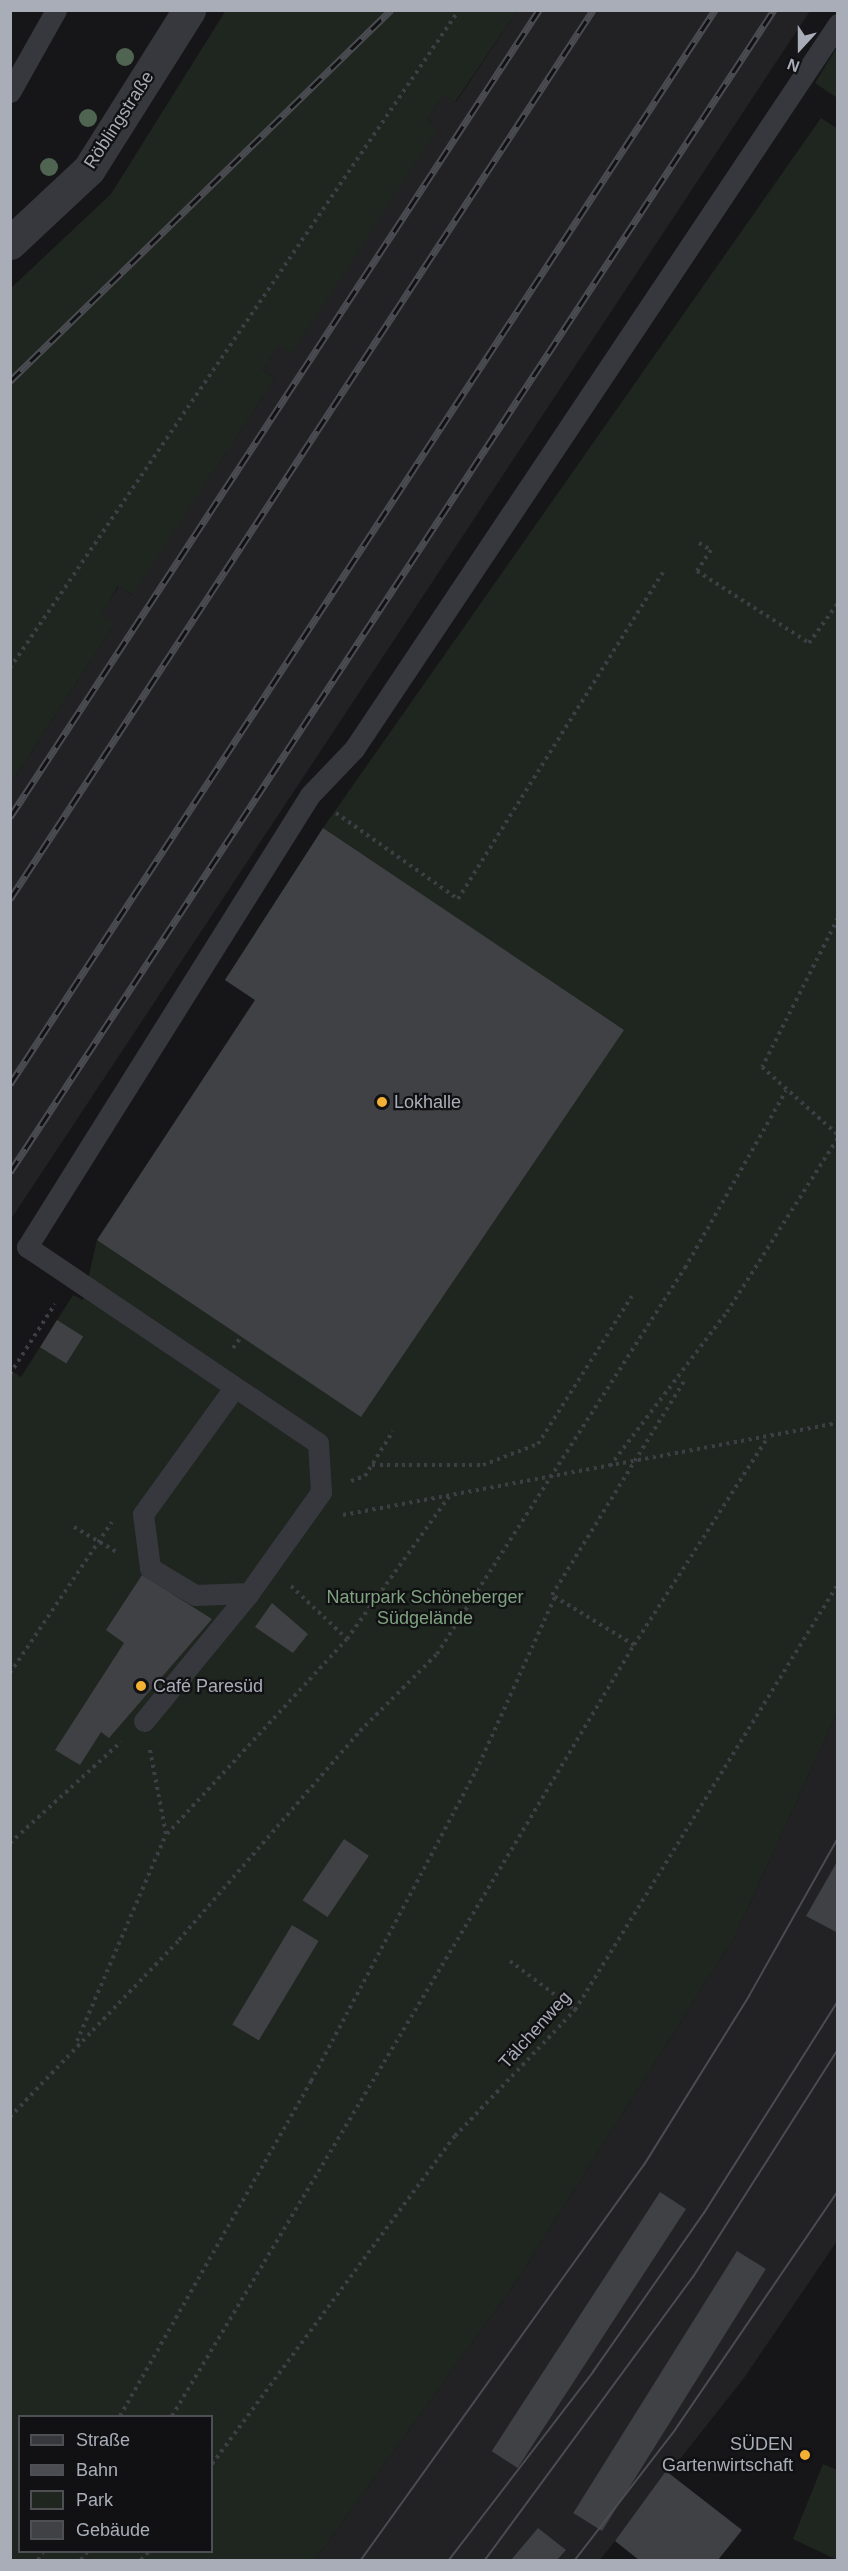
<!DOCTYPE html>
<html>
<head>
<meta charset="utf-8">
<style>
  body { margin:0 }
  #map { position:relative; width:848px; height:2571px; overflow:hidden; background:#161618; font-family:Helvetica,sans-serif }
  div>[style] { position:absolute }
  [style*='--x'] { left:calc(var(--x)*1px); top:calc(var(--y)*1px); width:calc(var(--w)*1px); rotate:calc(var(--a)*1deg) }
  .built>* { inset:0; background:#222225 }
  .green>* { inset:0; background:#1e261f }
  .building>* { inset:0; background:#404145; transform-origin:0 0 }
  .path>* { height:4px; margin-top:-2px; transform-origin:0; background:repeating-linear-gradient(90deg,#3d3f44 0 3px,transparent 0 7.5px) }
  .service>* { height:21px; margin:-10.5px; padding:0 10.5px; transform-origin:10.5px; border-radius:10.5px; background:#37383d }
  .minor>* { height:33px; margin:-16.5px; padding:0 16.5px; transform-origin:16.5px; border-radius:16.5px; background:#37383d }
  .tram>* { height:1.5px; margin:-0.75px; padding:0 0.75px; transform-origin:0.75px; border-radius:0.75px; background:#4a4c52 }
  .rail>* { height:7px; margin-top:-3.5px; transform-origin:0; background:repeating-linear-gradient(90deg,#111113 0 14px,#4a4c52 0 28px); box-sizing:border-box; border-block:2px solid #4a4c52 }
  .trees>* { width:18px; height:18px; margin:-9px; border-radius:50%; background:#506452 }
  .dots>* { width:16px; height:16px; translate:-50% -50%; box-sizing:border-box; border:3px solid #111113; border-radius:50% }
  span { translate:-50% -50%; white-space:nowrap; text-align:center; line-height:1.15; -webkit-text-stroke:4.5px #111113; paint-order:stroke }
  .street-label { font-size:18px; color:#a8adb8 }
  .poi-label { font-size:18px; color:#a8adb8 }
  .left { translate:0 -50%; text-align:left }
  .right { translate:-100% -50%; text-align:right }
  .park-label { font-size:18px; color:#7fa381 }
  .frame { position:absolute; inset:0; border:12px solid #a8adb8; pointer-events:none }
  .legend { position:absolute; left:18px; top:2415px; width:195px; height:138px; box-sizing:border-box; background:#111113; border:2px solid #4d4f55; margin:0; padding:8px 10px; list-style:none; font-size:18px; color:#a8adb8 }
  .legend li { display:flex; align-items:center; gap:12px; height:30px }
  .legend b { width:30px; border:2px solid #4d4f55 }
  .north { position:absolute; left:770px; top:18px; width:60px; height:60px; -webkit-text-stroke:4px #111113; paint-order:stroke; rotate:201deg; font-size:16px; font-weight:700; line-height:24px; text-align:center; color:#a8adb8 }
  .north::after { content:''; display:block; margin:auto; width:21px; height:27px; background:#a8adb8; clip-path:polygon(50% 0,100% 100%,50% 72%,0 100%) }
</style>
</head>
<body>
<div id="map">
  <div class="built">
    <div style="clip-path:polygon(517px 11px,810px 11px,11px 1219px,11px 783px,114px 625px,100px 615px,119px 586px,132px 595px,275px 378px,263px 370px,279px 344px,292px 352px,437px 129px,427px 120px,444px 95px,456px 102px)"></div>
    <div style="clip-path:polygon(837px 1713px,837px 2241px,744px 2378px,600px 2560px,315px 2560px,516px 2282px,735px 1936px)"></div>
  </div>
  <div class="green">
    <div style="clip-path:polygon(226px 10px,517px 11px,455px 102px,444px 95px,427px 120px,438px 129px,292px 353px,279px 345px,263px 370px,275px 378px,133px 595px,118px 586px,101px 615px,114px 625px,11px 783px,11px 288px,111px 194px)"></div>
    <div style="clip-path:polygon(837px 47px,837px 98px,815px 83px)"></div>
    <div style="clip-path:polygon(evenodd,821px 118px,838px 129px,837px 1713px,735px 1936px,516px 2282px,315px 2560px,11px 2560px,10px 1370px,21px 1377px,73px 1295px,83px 1300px,97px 1240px,255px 1000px,225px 980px,323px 828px,821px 118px,20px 2416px,212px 2416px,212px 2552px,20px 2552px,20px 2416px)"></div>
    <div style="clip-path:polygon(823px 2464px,837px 2470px,837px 2560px,793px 2539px)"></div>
  </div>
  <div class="building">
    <div style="clip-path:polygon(323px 828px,624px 1030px,361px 1417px,97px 1240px,255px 1000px,225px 980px)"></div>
    <div style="left:57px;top:1320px;width:31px;height:32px;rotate:32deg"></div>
    <div style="clip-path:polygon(142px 1575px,212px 1619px,109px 1738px,101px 1732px,80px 1765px,55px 1750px,124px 1643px,106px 1630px)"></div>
    <div style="clip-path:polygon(272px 1603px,308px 1634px,293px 1653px,255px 1627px)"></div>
    <div style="left:344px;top:1839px;width:30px;height:74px;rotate:34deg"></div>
    <div style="clip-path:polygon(838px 1860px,838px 1933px,806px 1916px)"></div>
    <div style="left:292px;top:1925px;width:31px;height:116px;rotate:31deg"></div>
    <div style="left:660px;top:2192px;width:31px;height:309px;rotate:33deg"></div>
    <div style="left:737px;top:2251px;width:34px;height:309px;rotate:32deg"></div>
    <div style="clip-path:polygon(666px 2471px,742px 2530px,718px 2560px,639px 2560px,615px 2541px)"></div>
    <div style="clip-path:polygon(538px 2528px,566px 2550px,557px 2560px,511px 2560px)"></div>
  </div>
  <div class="path">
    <div style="--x:699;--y:543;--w:14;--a:30"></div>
    <div style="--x:711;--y:550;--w:25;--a:124"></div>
    <div style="--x:697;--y:571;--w:133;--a:32.7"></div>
    <div style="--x:809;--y:643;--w:49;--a:-54.1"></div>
    <div style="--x:10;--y:668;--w:797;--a:-55.69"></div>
    <div style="--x:336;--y:813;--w:149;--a:35.2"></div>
    <div style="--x:458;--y:899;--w:390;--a:-57.9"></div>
    <div style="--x:838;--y:918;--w:167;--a:117"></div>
    <div style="--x:762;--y:1067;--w:102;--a:41.8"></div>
    <div style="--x:233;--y:1348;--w:14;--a:-54"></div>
    <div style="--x:10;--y:1374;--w:83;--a:-57.3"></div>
    <div style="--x:372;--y:1465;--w:111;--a:0"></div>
    <div style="--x:483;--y:1465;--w:59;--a:-20.9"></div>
    <div style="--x:538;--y:1444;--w:175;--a:-57.6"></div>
    <div style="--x:610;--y:1466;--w:193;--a:-52.8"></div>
    <div style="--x:727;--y:1312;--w:206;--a:-57.5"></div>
    <div style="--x:351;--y:1481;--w:15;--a:-20"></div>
    <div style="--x:365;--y:1476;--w:53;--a:-58.1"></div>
    <div style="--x:343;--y:1515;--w:503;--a:-10.53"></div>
    <div style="--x:74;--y:1527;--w:50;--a:30.2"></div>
    <div style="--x:291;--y:1586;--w:77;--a:43.4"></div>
    <div style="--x:634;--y:1645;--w:96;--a:-148.6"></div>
    <div style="--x:552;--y:1595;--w:253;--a:-58.3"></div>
    <div style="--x:10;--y:1673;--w:182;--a:-56"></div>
    <div style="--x:167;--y:1834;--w:265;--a:-47.3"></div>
    <div style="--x:347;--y:1639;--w:177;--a:-54.4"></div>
    <div style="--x:10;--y:1843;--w:150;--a:-42.3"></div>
    <div style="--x:510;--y:1961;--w:81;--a:37"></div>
    <div style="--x:77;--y:2041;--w:225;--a:-66.7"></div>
    <div style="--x:166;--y:1834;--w:86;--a:-100.8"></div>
    <div style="--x:10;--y:2117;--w:245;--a:-46.3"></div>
    <div style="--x:179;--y:1940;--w:276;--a:-49.1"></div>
    <div style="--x:360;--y:1731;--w:109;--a:-45"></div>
    <div style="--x:437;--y:1654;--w:459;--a:-57.3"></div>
    <div style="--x:685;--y:1268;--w:204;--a:-60.3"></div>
    <div style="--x:120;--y:2416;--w:386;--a:-60.3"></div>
    <div style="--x:311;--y:2081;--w:351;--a:-62"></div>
    <div style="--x:476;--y:1771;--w:191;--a:-65.6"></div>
    <div style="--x:172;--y:2416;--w:899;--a:-59.07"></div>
    <div style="--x:634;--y:1645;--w:247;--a:-57.2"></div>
    <div style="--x:212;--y:2464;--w:408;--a:-53.5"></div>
    <div style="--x:455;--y:2136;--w:174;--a:-46.4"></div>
    <div style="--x:575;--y:2010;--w:501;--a:-58.31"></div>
    <div style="--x:38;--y:2560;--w:9;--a:-58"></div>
    <div style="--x:81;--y:2560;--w:10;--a:-53"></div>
    <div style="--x:141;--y:2560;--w:11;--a:-49"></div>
  </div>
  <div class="service">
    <div style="--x:10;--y:92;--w:94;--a:-60.7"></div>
    <div style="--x:234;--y:1388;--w:155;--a:125.8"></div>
    <div style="--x:143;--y:1514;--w:54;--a:82.6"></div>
    <div style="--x:150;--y:1568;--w:52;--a:31"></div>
    <div style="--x:195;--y:1595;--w:54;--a:-2.1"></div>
    <div style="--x:249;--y:1593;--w:124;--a:-54.5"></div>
    <div style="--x:321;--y:1492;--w:49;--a:-93.5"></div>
    <div style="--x:318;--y:1443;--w:351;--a:-146"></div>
    <div style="--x:27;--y:1247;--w:533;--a:-57.95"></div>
    <div style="--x:310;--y:795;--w:64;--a:-46.3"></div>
    <div style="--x:354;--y:749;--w:872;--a:-56.27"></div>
    <div style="--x:144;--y:1721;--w:166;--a:-50.6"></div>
  </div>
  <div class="minor">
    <div style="--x:10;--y:243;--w:108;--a:-43.1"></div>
    <div style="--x:89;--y:169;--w:188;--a:-57.8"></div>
  </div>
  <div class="tram">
    <div style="--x:361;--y:2560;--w:486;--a:-54.4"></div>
    <div style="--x:644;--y:2165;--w:199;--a:-58.1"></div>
    <div style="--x:749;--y:1996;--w:181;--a:-60.6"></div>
    <div style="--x:449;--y:2560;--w:237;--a:-52.5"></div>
    <div style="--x:593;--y:2372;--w:194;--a:-55.1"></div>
    <div style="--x:704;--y:2213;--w:251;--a:-57.7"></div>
    <div style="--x:485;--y:2560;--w:351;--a:-53.7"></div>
    <div style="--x:693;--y:2277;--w:270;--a:-57.5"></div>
    <div style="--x:575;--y:2560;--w:164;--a:-52.4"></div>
    <div style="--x:675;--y:2430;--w:289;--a:-55.7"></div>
  </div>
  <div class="rail">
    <div style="--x:10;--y:381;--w:532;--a:-44.24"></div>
    <div style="--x:10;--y:817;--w:965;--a:-56.75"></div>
    <div style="--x:10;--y:899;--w:1063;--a:-56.74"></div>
    <div style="--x:10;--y:1084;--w:1285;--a:-56.72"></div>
    <div style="--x:10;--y:1172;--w:1391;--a:-56.68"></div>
  </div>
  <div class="trees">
    <div style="left:125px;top:57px"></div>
    <div style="left:88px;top:118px"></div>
    <div style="left:49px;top:167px"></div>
  </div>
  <div class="dots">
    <div style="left:382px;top:1102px;background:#f2b134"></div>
    <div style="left:141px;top:1686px;background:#f2b134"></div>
    <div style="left:805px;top:2455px;background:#f2b134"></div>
  </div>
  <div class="street-label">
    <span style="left:119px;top:120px;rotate:-57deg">Röblingstraße</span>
    <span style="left:535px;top:2030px;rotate:-48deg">Tälchenweg</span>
  </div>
  <div class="poi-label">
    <span class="left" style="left:394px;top:1102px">Lokhalle</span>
    <span class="left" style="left:153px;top:1686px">Café Paresüd</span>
    <span class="right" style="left:793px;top:2455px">SÜDEN<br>Gartenwirtschaft</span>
  </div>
  <div class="park-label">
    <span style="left:425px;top:1608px">Naturpark Schöneberger<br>Südgelände</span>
  </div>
  <div class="frame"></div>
  <ul class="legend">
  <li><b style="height:8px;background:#37383d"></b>Straße</li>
  <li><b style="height:8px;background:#4a4c52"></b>Bahn</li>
  <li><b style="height:16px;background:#1e261f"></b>Park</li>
  <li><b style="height:16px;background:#404145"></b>Gebäude</li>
  </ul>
  <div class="north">N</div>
</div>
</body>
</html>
